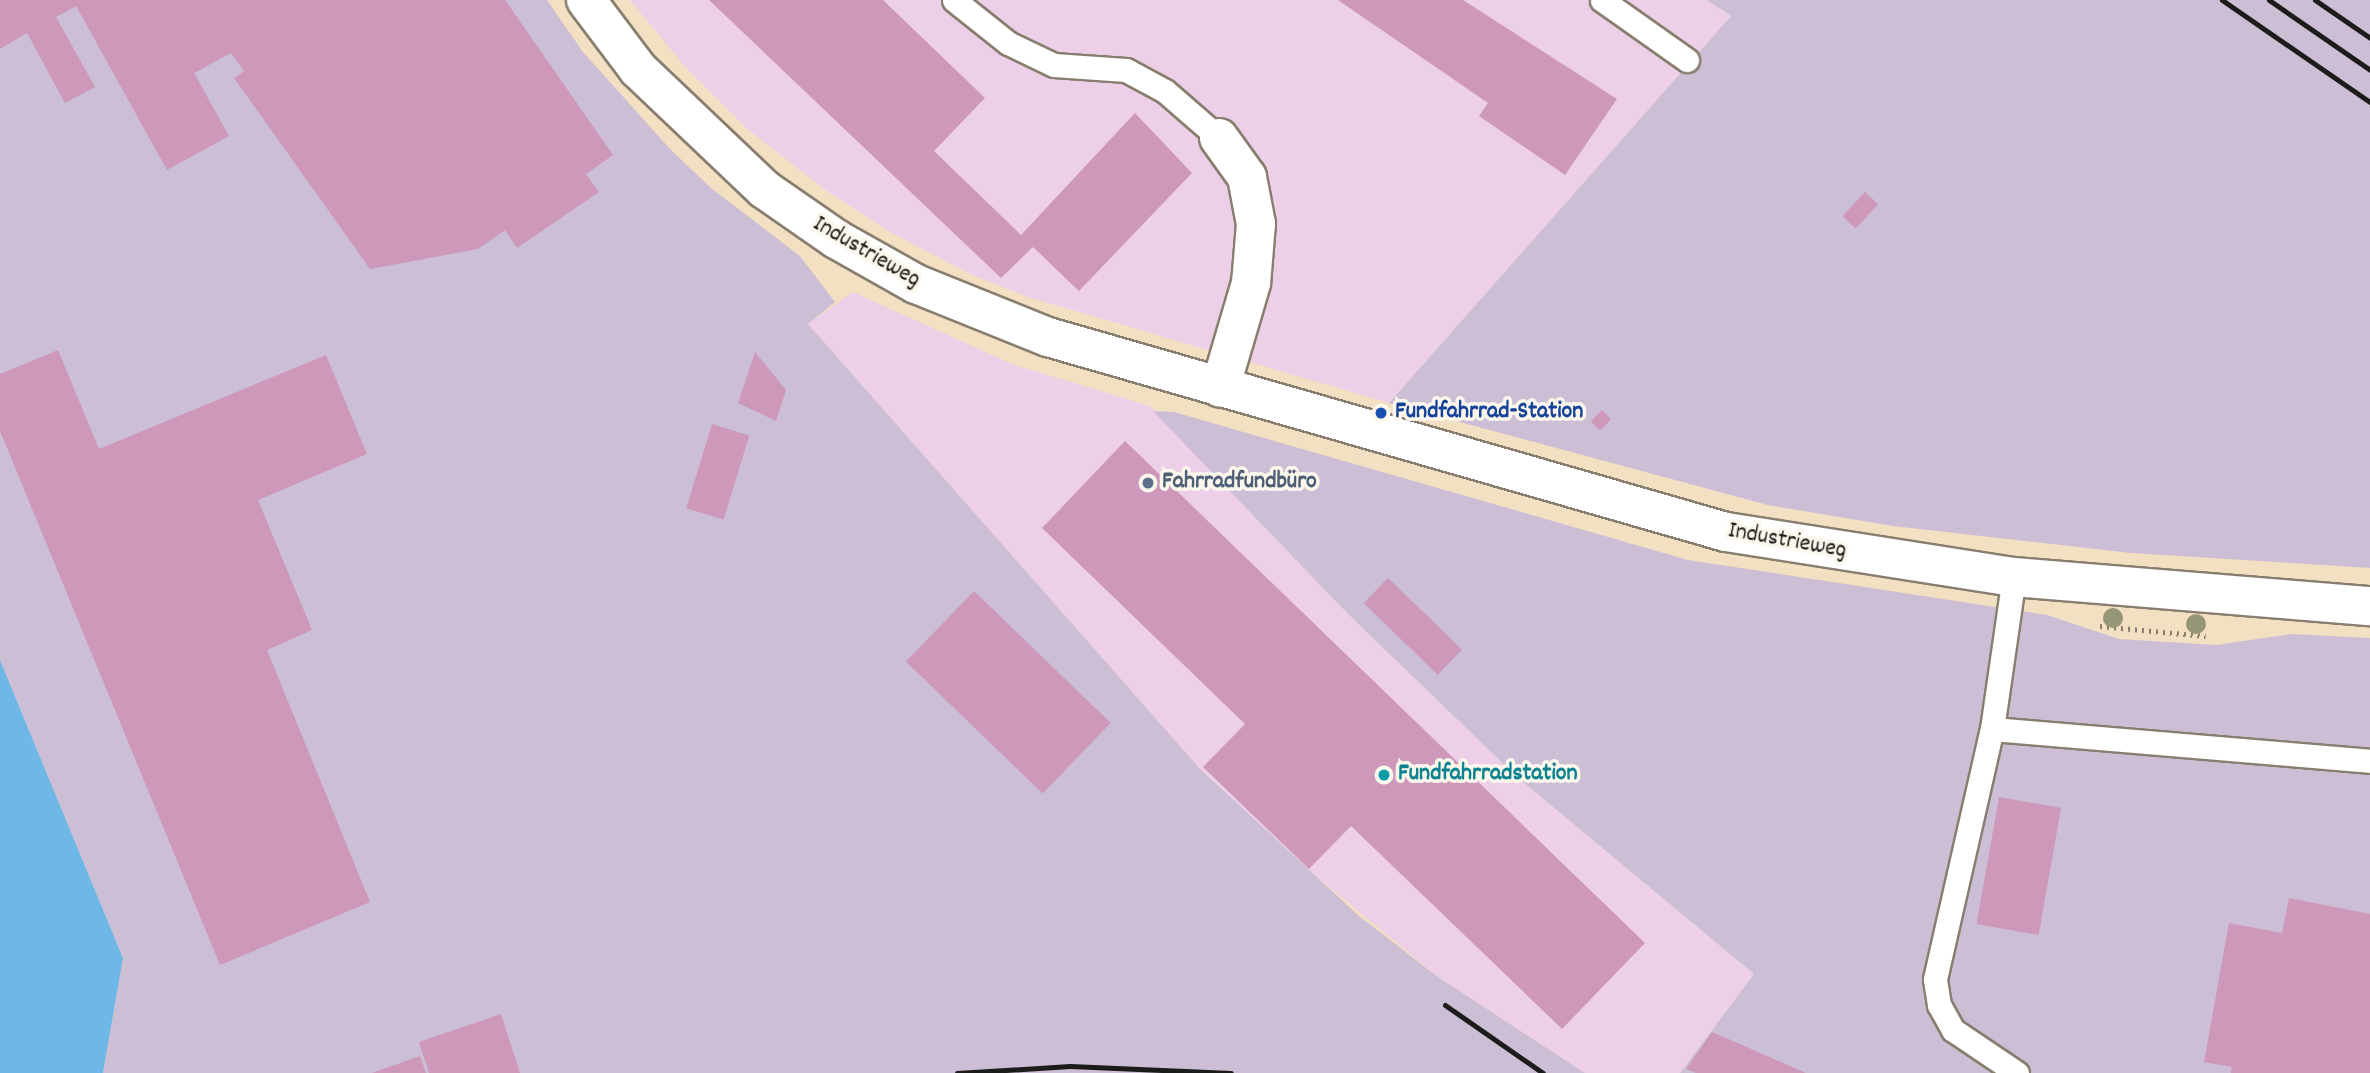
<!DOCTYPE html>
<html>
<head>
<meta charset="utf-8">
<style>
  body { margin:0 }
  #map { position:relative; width:2370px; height:1073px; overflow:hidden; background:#f3dfc2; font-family:Dekko,sans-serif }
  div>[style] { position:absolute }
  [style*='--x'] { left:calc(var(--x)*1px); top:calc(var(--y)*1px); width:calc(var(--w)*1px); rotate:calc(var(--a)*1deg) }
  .built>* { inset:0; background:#edd0e8 }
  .industrial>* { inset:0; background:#ccbed4 }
  .water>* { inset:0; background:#6fb7e7 }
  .building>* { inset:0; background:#cd98b9; transform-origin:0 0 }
  .path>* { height:4.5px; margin-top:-2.25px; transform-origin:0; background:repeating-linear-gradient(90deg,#887e6f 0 2px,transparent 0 7px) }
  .roads { filter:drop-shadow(2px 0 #887e6f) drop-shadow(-2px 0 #887e6f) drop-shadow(0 2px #887e6f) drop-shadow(0 -2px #887e6f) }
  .service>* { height:23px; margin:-11.5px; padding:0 11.5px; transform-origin:11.5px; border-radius:11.5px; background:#fff }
  .minor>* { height:38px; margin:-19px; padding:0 19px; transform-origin:19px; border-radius:19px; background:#fff }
  .rail>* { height:5px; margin:-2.5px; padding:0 2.5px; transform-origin:2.5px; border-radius:2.5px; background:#1c1c1c }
  .trees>* { width:20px; height:20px; margin:-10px; border-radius:50%; background:#959578 }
  .dots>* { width:19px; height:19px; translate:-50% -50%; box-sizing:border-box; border:4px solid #fbf7ec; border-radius:50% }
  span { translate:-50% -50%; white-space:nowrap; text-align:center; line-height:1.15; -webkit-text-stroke:7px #fbf7ec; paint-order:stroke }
  .street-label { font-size:24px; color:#1c1c1c }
  .transit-label { font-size:24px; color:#164399; font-weight:700 }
  .left { translate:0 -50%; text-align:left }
  .service-label { font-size:24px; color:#4e5e75; font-weight:700 }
  .culture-label { font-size:24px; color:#0d838f; font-weight:700 }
</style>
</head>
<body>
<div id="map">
  <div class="built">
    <div style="clip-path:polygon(630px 0,1707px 0,1731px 16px,1389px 403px,1028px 297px,974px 276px,890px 232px,827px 191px,747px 129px,687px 69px)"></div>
    <div style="clip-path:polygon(853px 292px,1012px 364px,1150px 406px,1347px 613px,1517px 777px,1754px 974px,1680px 1073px,1585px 1073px,1438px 977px,1264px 833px,1201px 770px,808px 324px)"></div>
  </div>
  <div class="industrial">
    <div style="clip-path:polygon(0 0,547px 0,583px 52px,670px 149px,711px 188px,800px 256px,835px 302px,808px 324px,1201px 770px,1359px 916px,1438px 977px,1585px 1073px,103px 1073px,123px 958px,0 660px)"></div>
    <div style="clip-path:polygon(1707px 0,2370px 0,2370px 568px,2131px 553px,1893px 526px,1768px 505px,1389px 403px,1731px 16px)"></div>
    <div style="clip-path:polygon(1153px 411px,1174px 412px,1688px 560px,2047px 615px,2119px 639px,2216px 645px,2291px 634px,2370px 638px,2370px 1073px,1680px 1073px,1754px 974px,1517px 777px,1347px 613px)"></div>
  </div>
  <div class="water">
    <div style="clip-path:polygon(0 660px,123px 958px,103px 1073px,0 1073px)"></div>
  </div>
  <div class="building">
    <div style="clip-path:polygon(0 0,505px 0,613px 155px,586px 174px,599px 192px,517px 248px,505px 230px,478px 249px,370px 269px,234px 78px,244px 71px,231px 53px,194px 73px,229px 136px,167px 170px,76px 6px,56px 17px,95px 87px,65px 103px,27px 33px,0 49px)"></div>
    <div style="clip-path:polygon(709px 0,883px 0,985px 98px,934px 151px,1021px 235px,1135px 113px,1192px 173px,1079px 291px,1033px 247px,1001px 278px)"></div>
    <div style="clip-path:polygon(1338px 0,1463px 0,1617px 99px,1565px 175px,1479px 116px,1488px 103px)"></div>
    <div style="left:1865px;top:192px;width:18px;height:33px;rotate:43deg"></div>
    <div style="clip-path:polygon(58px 350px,99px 449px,326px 355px,367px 454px,258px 500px,312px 630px,267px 650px,370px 902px,220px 965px,0 431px,0 374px)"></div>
    <div style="clip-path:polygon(755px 352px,786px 390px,776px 421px,738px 403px)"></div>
    <div style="left:1602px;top:410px;width:13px;height:16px;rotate:45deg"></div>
    <div style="left:712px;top:424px;width:39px;height:88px;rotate:17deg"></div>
    <div style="clip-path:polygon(1125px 441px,1645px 943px,1562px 1029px,1351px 826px,1309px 869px,1203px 767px,1245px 724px,1042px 528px)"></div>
    <div style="left:1388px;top:578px;width:103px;height:35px;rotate:44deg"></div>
    <div style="left:974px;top:591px;width:190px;height:98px;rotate:44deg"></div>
    <div style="left:1999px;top:797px;width:63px;height:129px;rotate:10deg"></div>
    <div style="clip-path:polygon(2289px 898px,2370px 914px,2370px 1073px,2231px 1073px,2232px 1067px,2204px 1062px,2229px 923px,2282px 933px)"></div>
    <div style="clip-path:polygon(501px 1014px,520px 1073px,429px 1073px,419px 1042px)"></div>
    <div style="clip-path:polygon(1712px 1032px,1726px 1038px,1806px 1073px,1696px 1073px,1686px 1069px)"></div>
    <div style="clip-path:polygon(420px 1056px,426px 1073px,372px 1073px)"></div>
  </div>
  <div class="path">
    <div style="--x:2100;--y:626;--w:106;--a:5.4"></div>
  </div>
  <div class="roads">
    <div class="service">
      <div style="--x:954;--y:0;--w:69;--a:38.5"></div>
      <div style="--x:1008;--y:43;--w:51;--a:25.6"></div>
      <div style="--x:1054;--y:65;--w:72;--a:4"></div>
      <div style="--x:1126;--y:70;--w:44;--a:28.3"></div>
      <div style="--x:1165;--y:91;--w:72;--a:41"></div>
      <div style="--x:1602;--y:0;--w:104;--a:35.2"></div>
      <div style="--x:1992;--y:729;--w:154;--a:-81.8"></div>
      <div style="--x:2017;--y:1073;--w:77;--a:-146.1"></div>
      <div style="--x:1953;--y:1030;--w:29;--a:-119"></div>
      <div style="--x:1939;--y:1005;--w:26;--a:-99"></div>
      <div style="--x:1935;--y:979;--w:256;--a:-77.2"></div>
      <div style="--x:1992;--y:729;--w:379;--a:4.8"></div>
    </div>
    <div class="minor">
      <div style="--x:586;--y:0;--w:86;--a:53"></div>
      <div style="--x:638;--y:69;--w:174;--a:43.6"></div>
      <div style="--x:764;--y:189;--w:88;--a:34.8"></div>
      <div style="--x:836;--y:239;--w:92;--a:29.4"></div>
      <div style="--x:916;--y:284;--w:142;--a:21.9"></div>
      <div style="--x:1048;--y:337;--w:705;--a:16.05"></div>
      <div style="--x:1726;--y:532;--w:291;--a:8.9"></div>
      <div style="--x:2014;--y:577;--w:357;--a:4.7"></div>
      <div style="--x:1219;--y:138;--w:48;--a:54.3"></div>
      <div style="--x:1247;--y:177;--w:48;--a:79.2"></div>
      <div style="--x:1256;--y:224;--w:59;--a:94.8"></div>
      <div style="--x:1251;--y:283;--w:109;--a:106.4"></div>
    </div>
  </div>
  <div class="rail">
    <div style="--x:2222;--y:0;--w:180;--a:34.6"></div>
    <div style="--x:2269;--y:0;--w:123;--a:34.7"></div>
    <div style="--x:2315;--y:0;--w:67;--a:34.6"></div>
    <div style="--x:1445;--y:1005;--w:119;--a:34.8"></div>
    <div style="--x:957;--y:1073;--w:113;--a:-3.5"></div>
    <div style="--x:1070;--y:1066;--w:161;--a:2.5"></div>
  </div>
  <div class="trees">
    <div style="left:2113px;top:618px"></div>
    <div style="left:2196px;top:624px"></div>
  </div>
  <div class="dots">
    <div style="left:1381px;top:413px;background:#1a4fb4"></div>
    <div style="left:1148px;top:483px;background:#5c6f8a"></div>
    <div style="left:1384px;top:775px;background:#0f9aa8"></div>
  </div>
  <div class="street-label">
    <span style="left:866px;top:253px;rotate:30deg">Industrieweg</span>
    <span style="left:1787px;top:542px;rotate:10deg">Industrieweg</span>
  </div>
  <div class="transit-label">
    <span class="left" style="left:1395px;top:413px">Fundfahrrad-Station</span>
  </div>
  <div class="service-label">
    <span class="left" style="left:1162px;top:483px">Fahrradfundbüro</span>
  </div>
  <div class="culture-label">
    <span class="left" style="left:1398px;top:775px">Fundfahrradstation</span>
  </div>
</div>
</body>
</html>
